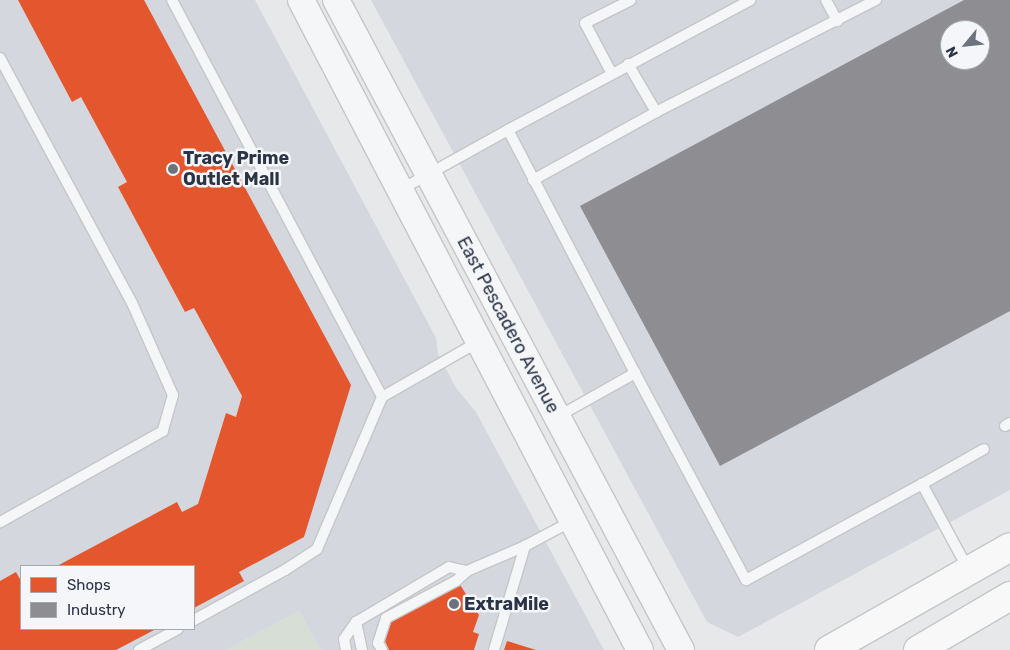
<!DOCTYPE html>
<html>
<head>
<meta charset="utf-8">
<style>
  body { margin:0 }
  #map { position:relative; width:1010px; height:650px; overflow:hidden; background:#e6e8ea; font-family:Rubik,sans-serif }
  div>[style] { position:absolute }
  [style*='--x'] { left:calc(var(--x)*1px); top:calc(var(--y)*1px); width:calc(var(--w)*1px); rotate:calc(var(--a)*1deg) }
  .built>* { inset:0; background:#d4d7dd }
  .green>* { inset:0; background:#d6ded6 }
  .shops>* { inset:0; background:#e4572e }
  .industry>* { inset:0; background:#8d8d92 }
  .roads { filter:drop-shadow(1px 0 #c4c6c8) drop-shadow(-1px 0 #c4c6c8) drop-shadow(0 1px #c4c6c8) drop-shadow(0 -1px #c4c6c8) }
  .service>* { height:10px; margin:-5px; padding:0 5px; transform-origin:5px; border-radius:5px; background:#f5f6f7 }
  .tertiary>* { height:26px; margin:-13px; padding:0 13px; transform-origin:13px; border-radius:13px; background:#f5f6f7 }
  .secondary>* { height:28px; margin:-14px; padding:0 14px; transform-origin:14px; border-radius:14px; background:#f8f8f8 }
  .dots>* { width:14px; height:14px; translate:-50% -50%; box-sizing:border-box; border:2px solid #f4f6f9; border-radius:50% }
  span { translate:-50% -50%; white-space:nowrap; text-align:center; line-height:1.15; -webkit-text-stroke:5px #f4f6f9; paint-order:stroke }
  .poi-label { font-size:18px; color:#2b3445; font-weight:700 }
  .left { translate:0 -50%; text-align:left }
  .street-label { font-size:18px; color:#2b3445 }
  .legend { position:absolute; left:20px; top:565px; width:175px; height:65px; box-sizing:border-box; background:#f4f6f9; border:1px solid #a4a8b1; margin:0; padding:6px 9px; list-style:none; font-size:15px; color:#2b3445 }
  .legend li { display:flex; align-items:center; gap:10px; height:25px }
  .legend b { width:25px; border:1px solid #a4a8b1 }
  .north { position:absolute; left:940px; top:20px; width:50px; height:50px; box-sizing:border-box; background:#f4f6f9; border:1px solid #a4a8b1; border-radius:50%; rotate:242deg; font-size:14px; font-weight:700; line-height:20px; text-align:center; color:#2b3445 }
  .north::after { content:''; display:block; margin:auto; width:18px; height:22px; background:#6c737f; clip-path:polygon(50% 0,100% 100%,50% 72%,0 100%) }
</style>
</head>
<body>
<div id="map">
  <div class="built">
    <div style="clip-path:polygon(evenodd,0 0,255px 0,436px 338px,438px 354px,456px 388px,476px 412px,604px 650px,321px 650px,299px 611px,226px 650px,0 650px,0 0,21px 566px,194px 566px,194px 629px,21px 629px,21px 566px)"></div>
    <div style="clip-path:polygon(evenodd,371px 0,1010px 0,1010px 490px,738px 637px,707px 622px,371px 0,950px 30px,980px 30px,980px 60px,950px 60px,950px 30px)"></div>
  </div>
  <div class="green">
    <div style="clip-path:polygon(299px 611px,321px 650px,226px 650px)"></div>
  </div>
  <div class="shops">
    <div style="clip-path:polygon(18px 0,144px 0,351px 385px,304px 537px,239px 572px,244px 581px,194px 608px,194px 566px,57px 566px,177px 502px,182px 512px,198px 504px,226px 413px,236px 417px,242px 396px,194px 308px,185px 312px,118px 187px,127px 182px,81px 97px,72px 102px)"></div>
    <div style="clip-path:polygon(16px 572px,21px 581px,21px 629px,156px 629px,116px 650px,0 650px,0 581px)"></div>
    <div style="clip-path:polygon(459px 583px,479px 615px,473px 632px,479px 634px,474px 650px,389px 650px,385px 641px,393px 617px)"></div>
    <div style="clip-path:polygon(507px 641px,536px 650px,504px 650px)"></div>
  </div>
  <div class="industry">
    <div style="clip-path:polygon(evenodd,964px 0,1010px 0,1010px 311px,720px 466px,580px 206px,964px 0,950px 30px,980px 30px,980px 60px,950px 60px,950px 30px)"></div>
  </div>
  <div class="roads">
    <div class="service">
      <div style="--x:172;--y:0;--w:449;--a:62.1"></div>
      <div style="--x:826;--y:0;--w:24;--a:62"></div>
      <div style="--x:0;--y:58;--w:278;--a:61.7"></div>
      <div style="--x:132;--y:303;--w:101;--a:66"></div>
      <div style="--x:173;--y:395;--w:37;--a:106"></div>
      <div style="--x:163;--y:431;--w:187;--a:150.8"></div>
      <div style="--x:628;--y:64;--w:56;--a:59.7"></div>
      <div style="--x:611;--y:72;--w:55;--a:-118"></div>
      <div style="--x:585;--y:23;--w:51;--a:-26.6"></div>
      <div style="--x:508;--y:130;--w:275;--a:-28.2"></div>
      <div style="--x:533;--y:180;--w:141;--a:-28.9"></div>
      <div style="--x:656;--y:112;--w:247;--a:-27"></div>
      <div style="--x:400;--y:190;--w:124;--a:-29.1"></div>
      <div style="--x:508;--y:130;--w:274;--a:62.4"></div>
      <div style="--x:557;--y:417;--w:90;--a:-29.4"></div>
      <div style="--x:635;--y:373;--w:235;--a:61.8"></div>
      <div style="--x:746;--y:580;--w:200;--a:-28.6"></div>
      <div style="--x:1005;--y:426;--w:6;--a:-31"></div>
      <div style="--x:968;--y:569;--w:97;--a:-118.4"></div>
      <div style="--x:922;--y:484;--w:71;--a:-29.4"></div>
      <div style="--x:194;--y:620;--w:104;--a:-28.8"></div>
      <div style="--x:285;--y:570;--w:38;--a:-33"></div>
      <div style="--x:317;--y:549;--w:165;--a:-66.8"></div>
      <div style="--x:382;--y:397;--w:111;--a:-29.8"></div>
      <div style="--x:356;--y:622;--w:29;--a:78"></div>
      <div style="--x:139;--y:650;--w:44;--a:-28.3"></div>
      <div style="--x:346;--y:650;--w:11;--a:-100"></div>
      <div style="--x:344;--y:639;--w:21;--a:-55"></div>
      <div style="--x:356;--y:622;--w:108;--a:-30.6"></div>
      <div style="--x:449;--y:567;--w:18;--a:13"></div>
      <div style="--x:467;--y:571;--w:63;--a:-23.3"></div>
      <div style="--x:382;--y:650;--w:8;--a:-120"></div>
      <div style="--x:378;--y:643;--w:26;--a:-72"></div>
      <div style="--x:386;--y:618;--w:79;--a:-27.9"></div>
      <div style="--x:456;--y:581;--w:15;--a:-42"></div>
      <div style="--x:494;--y:650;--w:109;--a:-73.4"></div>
      <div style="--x:525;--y:546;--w:53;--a:-28"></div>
    </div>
    <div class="tertiary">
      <div style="--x:301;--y:0;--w:733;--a:62.46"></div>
      <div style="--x:336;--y:0;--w:736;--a:62.04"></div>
    </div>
    <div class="secondary">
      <div style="--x:829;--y:650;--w:208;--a:-29.6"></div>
      <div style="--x:918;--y:650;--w:107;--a:-30.4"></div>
    </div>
  </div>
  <div class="dots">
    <div style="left:173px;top:169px;background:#6c737f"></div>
    <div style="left:454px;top:604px;background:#6c737f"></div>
  </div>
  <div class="poi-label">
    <span class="left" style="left:183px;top:169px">Tracy Prime<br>Outlet Mall</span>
    <span class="left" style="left:464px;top:604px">ExtraMile</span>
  </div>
  <div class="street-label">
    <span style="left:508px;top:325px;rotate:62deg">East Pescadero Avenue</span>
  </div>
  <ul class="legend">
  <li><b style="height:14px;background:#e4572e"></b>Shops</li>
  <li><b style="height:14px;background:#8d8d92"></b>Industry</li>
  </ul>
  <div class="north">N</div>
</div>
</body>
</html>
